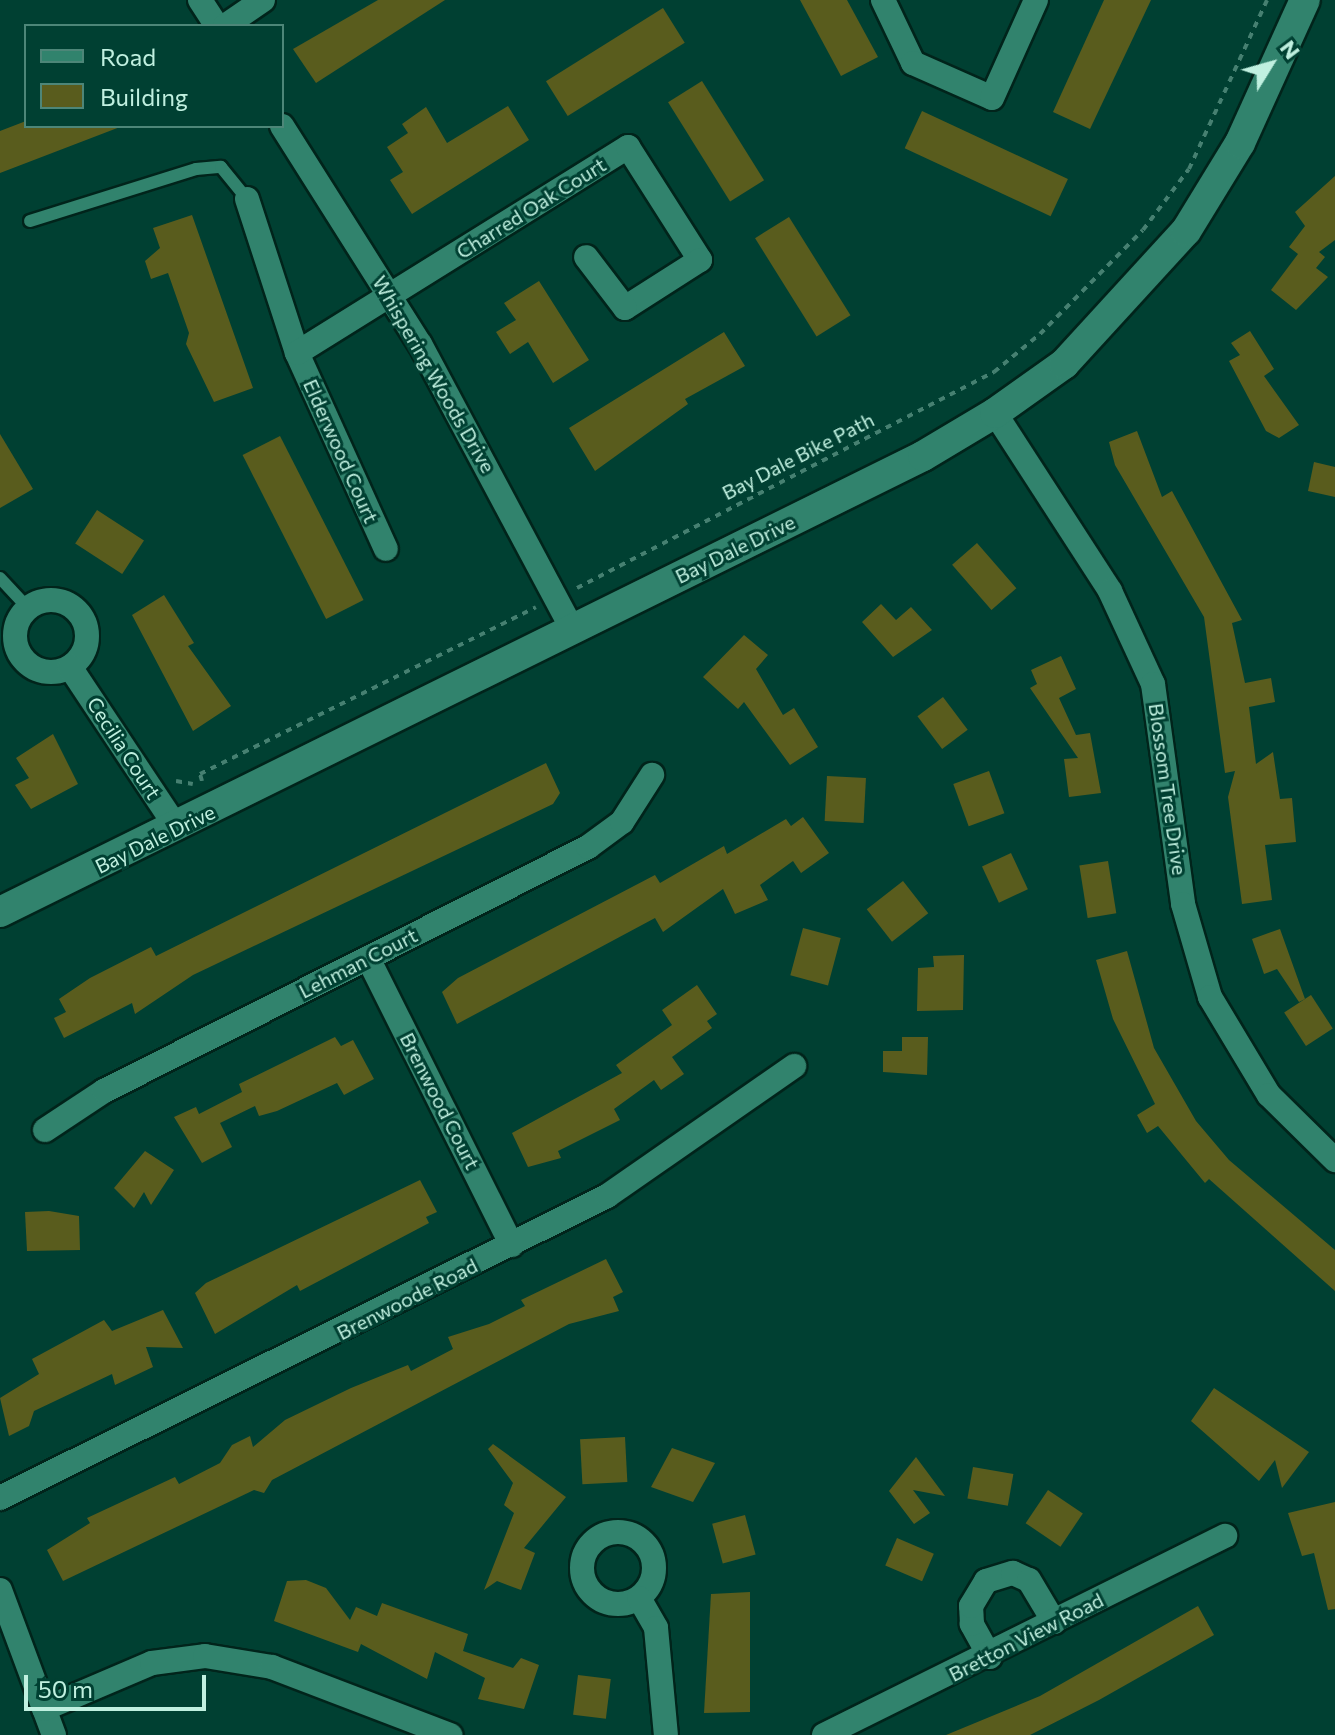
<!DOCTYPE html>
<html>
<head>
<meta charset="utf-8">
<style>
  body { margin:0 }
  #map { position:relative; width:1335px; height:1735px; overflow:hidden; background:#004032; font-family:Commissioner,sans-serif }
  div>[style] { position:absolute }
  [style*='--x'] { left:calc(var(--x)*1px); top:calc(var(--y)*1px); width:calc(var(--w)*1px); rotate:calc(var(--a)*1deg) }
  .building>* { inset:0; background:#595c1d; transform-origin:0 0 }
  .path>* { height:4px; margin-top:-2px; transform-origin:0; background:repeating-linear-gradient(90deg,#468071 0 6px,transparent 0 12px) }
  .roads { filter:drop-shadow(2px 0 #01241b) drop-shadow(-2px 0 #01241b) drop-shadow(0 2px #01241b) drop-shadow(0 -2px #01241b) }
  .service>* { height:12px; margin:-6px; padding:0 6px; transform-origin:6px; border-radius:6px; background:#31836d }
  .minor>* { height:24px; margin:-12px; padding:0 12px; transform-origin:12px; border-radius:12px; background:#31836d }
  .minor>.ring { margin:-12px; padding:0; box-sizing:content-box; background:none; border:24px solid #31836d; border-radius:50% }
  .tertiary>* { height:30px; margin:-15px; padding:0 15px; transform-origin:15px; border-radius:15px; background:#31836d }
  span { translate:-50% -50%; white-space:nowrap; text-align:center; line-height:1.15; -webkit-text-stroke:6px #004032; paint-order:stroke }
  .street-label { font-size:20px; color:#c0f0e0 }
  .legend { position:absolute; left:24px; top:24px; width:260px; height:104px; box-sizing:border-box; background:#004032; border:2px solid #4d8678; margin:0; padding:10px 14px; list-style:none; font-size:24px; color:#c0f0e0 }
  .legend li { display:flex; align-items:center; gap:16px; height:40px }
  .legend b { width:40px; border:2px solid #4d8678 }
  .north { position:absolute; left:1231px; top:24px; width:80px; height:80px; -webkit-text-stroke:6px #004032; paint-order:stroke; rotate:53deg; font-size:22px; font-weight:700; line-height:32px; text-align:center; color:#c0f0e0 }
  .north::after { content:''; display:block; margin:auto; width:28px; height:36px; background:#c0f0e0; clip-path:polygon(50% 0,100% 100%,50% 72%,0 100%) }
  .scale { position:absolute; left:24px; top:1675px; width:182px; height:36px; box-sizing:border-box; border:4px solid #c0f0e0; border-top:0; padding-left:10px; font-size:24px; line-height:28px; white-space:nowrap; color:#c0f0e0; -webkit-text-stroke:6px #004032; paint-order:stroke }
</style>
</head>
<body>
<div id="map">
  <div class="building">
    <div style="clip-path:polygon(378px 0,445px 0,316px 83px,293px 49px)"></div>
    <div style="clip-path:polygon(800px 0,847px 0,878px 57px,841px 76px)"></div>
    <div style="clip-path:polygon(1104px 0,1151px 0,1090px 129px,1053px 112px)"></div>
    <div style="left:663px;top:8px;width:41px;height:138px;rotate:58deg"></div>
    <div style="left:702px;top:81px;width:117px;height:40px;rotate:58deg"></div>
    <div style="clip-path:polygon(508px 106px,529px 140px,412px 214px,390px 180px,403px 172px,387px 147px,408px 133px,402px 124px,426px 107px,447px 143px)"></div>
    <div style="left:922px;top:111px;width:161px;height:41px;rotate:25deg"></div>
    <div style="clip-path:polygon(26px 121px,26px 126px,120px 127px,0 173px,0 131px)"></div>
    <div style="clip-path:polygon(1335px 176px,1335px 240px,1319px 252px,1325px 257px,1316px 268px,1328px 277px,1296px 310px,1271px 290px,1298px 254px,1289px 247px,1305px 226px,1295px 212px)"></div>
    <div style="clip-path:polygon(192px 215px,253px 388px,214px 402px,186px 344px,189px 333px,168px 273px,151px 279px,145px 261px,160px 248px,153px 228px)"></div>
    <div style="left:789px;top:217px;width:116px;height:40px;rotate:58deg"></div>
    <div style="clip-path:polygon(539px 281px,589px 360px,553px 383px,528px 342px,510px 354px,496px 332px,516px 320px,504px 303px)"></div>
    <div style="clip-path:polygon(1250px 331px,1274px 369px,1264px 376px,1299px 425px,1279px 438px,1266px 431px,1229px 361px,1240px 355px,1231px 343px)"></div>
    <div style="clip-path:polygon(724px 332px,745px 366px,685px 399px,688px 404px,595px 471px,569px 428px)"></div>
    <div style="clip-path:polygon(1137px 431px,1162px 497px,1172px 491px,1242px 620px,1232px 623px,1245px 683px,1271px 678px,1275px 702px,1249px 707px,1256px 764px,1273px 752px,1280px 799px,1292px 798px,1296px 842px,1265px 845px,1272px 900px,1242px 904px,1228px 797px,1235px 771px,1225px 773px,1204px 617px,1115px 465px,1109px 442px)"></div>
    <div style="clip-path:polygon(0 434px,33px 489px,0 508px)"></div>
    <div style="left:280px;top:436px;width:184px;height:42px;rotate:63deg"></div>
    <div style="clip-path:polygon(1314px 462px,1335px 467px,1335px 497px,1308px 491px)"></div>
    <div style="left:97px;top:510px;width:56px;height:40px;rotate:33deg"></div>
    <div style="left:977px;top:543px;width:60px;height:33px;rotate:49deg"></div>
    <div style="clip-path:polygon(164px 595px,194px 643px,188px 646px,231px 706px,193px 731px,132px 615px)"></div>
    <div style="clip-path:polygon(881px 604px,896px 620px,911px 607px,932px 630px,893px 657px,862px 622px)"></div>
    <div style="clip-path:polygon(744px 635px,768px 655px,756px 669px,783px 715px,794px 708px,818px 747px,790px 765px,744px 702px,738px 709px,703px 677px)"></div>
    <div style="clip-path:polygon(1061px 656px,1076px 689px,1059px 698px,1076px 735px,1090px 733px,1101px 793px,1069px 797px,1064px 759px,1078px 758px,1030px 688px,1037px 684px,1031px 670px)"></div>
    <div style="left:943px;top:697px;width:41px;height:32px;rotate:53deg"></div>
    <div style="clip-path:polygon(53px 734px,78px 784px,31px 809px,15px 785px,29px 778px,16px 758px)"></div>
    <div style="clip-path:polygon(546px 763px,560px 793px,553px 804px,193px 975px,135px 1014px,132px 1003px,64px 1038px,54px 1018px,66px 1012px,59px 999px,90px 978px,151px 947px,156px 956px)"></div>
    <div style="left:989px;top:771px;width:45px;height:38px;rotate:70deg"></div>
    <div style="left:827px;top:776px;width:39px;height:45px;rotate:3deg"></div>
    <div style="clip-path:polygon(803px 817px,829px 853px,801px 873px,793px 861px,760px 885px,768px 900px,735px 914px,723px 889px,663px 932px,655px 918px,457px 1024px,442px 992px,458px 978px,655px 875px,660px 883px,724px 846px,727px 854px,786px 819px,791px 826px)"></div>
    <div style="left:1011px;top:853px;width:40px;height:32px;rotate:65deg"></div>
    <div style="left:1108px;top:861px;width:53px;height:29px;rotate:81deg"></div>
    <div style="left:903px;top:881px;width:41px;height:46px;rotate:52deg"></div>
    <div style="left:803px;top:928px;width:39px;height:49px;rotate:15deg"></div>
    <div style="clip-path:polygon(1280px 929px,1305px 999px,1299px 1002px,1277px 969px,1264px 974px,1252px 939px)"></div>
    <div style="clip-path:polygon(1127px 951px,1154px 1048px,1196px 1121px,1229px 1160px,1335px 1250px,1335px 1291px,1209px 1179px,1205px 1183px,1158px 1126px,1147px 1133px,1137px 1115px,1155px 1104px,1113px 1019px,1096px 960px)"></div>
    <div style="clip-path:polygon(964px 955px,963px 1010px,917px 1011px,918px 968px,934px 967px,933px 956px)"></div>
    <div style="clip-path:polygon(697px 985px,717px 1014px,707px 1021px,712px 1028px,672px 1057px,684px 1074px,661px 1090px,654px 1080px,614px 1109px,620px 1120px,558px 1151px,561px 1158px,528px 1167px,512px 1133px,622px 1073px,616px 1065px,672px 1025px,662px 1010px)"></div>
    <div style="left:1311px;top:995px;width:40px;height:32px;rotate:57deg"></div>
    <div style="clip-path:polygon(335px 1037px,341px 1046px,353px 1040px,374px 1079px,344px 1095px,337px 1083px,277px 1111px,259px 1116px,255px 1106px,220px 1123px,232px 1147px,202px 1163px,174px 1117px,196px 1107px,199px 1114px,242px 1092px,239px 1084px)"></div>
    <div style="clip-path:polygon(902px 1037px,928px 1037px,927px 1075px,883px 1072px,883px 1051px,902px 1051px)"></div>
    <div style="clip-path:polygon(145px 1151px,174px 1170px,151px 1205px,144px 1192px,134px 1208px,114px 1188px)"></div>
    <div style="clip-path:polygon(420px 1180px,437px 1212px,426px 1217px,429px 1223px,300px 1291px,297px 1285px,215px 1334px,195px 1293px,206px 1283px)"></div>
    <div style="clip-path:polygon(49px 1211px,79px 1216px,80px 1250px,27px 1251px,25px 1212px)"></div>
    <div style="clip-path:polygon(606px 1259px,623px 1292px,613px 1297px,619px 1311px,569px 1324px,272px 1480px,264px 1493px,254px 1490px,63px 1581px,47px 1550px,90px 1523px,87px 1518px,175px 1477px,179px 1484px,220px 1463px,232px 1445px,250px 1436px,253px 1447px,285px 1420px,351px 1388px,408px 1365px,411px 1371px,453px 1349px,448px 1337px,489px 1324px,525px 1306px,521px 1300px)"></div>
    <div style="clip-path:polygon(163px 1310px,183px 1348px,146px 1347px,153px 1367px,115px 1385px,112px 1374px,34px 1411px,29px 1426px,9px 1436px,0 1398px,39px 1374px,32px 1359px,104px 1320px,112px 1331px)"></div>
    <div style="clip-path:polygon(1214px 1388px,1309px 1452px,1282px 1488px,1275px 1460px,1259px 1481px,1191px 1421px)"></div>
    <div style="left:625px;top:1437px;width:45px;height:45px;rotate:87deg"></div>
    <div style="clip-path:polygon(493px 1444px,566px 1497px,524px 1548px,535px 1553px,521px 1590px,497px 1581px,484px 1590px,514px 1513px,504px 1505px,513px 1483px,488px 1449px)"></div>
    <div style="clip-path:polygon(672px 1448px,715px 1463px,693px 1502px,651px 1487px)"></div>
    <div style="clip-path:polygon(916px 1457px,945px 1496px,913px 1490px,930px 1513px,914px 1524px,889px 1491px)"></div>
    <div style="left:973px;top:1467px;width:41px;height:32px;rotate:10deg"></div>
    <div style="left:1048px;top:1490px;width:42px;height:40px;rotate:34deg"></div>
    <div style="clip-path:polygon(1335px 1502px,1335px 1609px,1328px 1610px,1314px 1553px,1302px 1556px,1288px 1513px)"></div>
    <div style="left:745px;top:1515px;width:41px;height:34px;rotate:75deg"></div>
    <div style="left:897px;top:1538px;width:40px;height:30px;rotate:23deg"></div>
    <div style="clip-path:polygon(306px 1580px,326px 1588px,350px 1620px,356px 1607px,377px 1616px,382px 1603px,468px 1634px,463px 1651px,513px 1668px,521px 1658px,539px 1665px,524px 1709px,478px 1699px,485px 1678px,435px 1652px,427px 1679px,361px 1644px,358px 1652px,274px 1621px,287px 1581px)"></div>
    <div style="clip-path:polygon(750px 1592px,750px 1712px,704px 1713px,711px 1594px)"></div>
    <div style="clip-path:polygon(1198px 1606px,1214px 1635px,1099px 1700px,1030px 1735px,946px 1735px,1040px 1696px)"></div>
    <div style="left:578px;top:1675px;width:33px;height:40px;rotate:7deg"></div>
  </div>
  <div class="path">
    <div style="--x:577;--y:588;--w:470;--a:-27.4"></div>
    <div style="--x:994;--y:372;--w:60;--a:-39.6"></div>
    <div style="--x:1040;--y:334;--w:146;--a:-45.3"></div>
    <div style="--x:1143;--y:230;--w:76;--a:-53"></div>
    <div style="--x:1189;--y:169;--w:186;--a:-65.2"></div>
    <div style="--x:176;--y:781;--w:17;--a:10"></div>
    <div style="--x:202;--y:781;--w:7;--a:-106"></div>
    <div style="--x:200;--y:774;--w:375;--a:-26.4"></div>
  </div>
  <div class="roads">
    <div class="service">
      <div style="--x:30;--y:221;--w:174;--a:-17.4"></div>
      <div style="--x:196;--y:169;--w:25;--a:-5"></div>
      <div style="--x:221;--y:167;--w:41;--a:50.9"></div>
      <div style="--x:0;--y:578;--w:41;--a:47"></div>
    </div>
    <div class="minor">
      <div style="--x:200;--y:0;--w:31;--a:57"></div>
      <div style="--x:883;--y:0;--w:70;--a:64.5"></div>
      <div style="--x:913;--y:63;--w:86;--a:23.9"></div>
      <div style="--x:992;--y:98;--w:107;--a:-65.8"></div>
      <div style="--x:225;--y:26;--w:46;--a:-34.4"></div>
      <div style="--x:282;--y:126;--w:258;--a:57.7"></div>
      <div style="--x:420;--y:344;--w:324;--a:61.9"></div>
      <div style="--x:247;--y:199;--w:162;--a:72"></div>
      <div style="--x:297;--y:353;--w:215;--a:65.6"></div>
      <div style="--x:297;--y:353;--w:390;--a:-31.9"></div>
      <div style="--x:628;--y:147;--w:134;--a:57.5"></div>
      <div style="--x:700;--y:260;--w:89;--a:147.4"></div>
      <div style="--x:625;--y:308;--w:64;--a:-127.4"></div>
      <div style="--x:995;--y:413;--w:212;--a:57.1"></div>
      <div style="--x:1110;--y:591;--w:102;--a:65.2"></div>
      <div style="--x:1153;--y:684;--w:222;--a:82.2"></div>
      <div style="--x:1183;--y:904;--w:97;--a:73.8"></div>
      <div style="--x:1210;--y:997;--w:114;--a:59"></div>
      <div style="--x:1269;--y:1095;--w:93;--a:44.6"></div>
      <div class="ring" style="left:15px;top:600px;width:48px;height:48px"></div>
      <div style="--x:70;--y:667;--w:193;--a:56.4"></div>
      <div style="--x:368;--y:958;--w:321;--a:63.4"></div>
      <div style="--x:45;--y:1130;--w:71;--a:-33.5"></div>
      <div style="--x:104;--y:1091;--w:542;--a:-26.75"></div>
      <div style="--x:588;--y:847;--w:42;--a:-36.3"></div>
      <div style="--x:622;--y:822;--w:56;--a:-57.4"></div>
      <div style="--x:0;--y:1498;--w:678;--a:-26.45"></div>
      <div style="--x:607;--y:1196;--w:228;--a:-34.8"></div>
      <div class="ring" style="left:582px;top:1532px;width:48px;height:48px"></div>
      <div style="--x:0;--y:1590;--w:155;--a:69.6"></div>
      <div style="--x:639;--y:1598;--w:34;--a:60"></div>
      <div style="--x:656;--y:1628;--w:107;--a:84.7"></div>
      <div style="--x:990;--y:1657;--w:38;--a:-119"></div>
      <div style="--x:972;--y:1624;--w:18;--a:-93"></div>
      <div style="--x:971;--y:1606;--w:29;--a:-59"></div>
      <div style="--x:986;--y:1581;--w:28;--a:-17"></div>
      <div style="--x:1013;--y:1573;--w:17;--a:24"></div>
      <div style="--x:1029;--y:1580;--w:49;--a:59.2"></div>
      <div style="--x:44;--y:1709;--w:117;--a:-23.1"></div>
      <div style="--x:152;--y:1663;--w:53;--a:-7.5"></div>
      <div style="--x:205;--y:1656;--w:68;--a:9.3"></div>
      <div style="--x:272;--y:1667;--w:191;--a:20.9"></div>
      <div style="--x:824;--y:1735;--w:448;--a:-26.4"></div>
    </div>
    <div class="tertiary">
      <div style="--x:0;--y:912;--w:1029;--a:-26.29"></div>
      <div style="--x:923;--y:456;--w:84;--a:-30.8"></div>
      <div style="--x:995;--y:413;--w:85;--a:-35.4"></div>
      <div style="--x:1064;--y:364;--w:180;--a:-47.5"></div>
      <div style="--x:1186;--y:231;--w:103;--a:-58.5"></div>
      <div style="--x:1240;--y:143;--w:157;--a:-65.6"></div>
    </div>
  </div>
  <div class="street-label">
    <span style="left:531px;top:208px;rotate:-32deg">Charred Oak Court</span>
    <span style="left:434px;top:374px;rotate:60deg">Whispering Woods Drive</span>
    <span style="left:341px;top:451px;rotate:66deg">Elderwood Court</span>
    <span style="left:798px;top:456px;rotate:-27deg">Bay Dale Bike Path</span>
    <span style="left:735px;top:549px;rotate:-26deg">Bay Dale Drive</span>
    <span style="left:124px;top:748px;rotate:57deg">Cecilia Court</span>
    <span style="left:1168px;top:789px;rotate:82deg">Blossom Tree Drive</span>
    <span style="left:155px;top:839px;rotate:-26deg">Bay Dale Drive</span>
    <span style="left:358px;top:963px;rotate:-27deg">Lehman Court</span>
    <span style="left:440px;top:1101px;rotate:63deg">Brenwood Court</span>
    <span style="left:407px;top:1299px;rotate:-27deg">Brenwoode Road</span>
    <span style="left:1026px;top:1637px;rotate:-27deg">Bretton View Road</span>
  </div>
  <ul class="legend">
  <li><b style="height:10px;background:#31836d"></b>Road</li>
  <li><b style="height:22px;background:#595c1d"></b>Building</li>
  </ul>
  <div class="north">N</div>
  <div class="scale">50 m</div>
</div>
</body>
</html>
